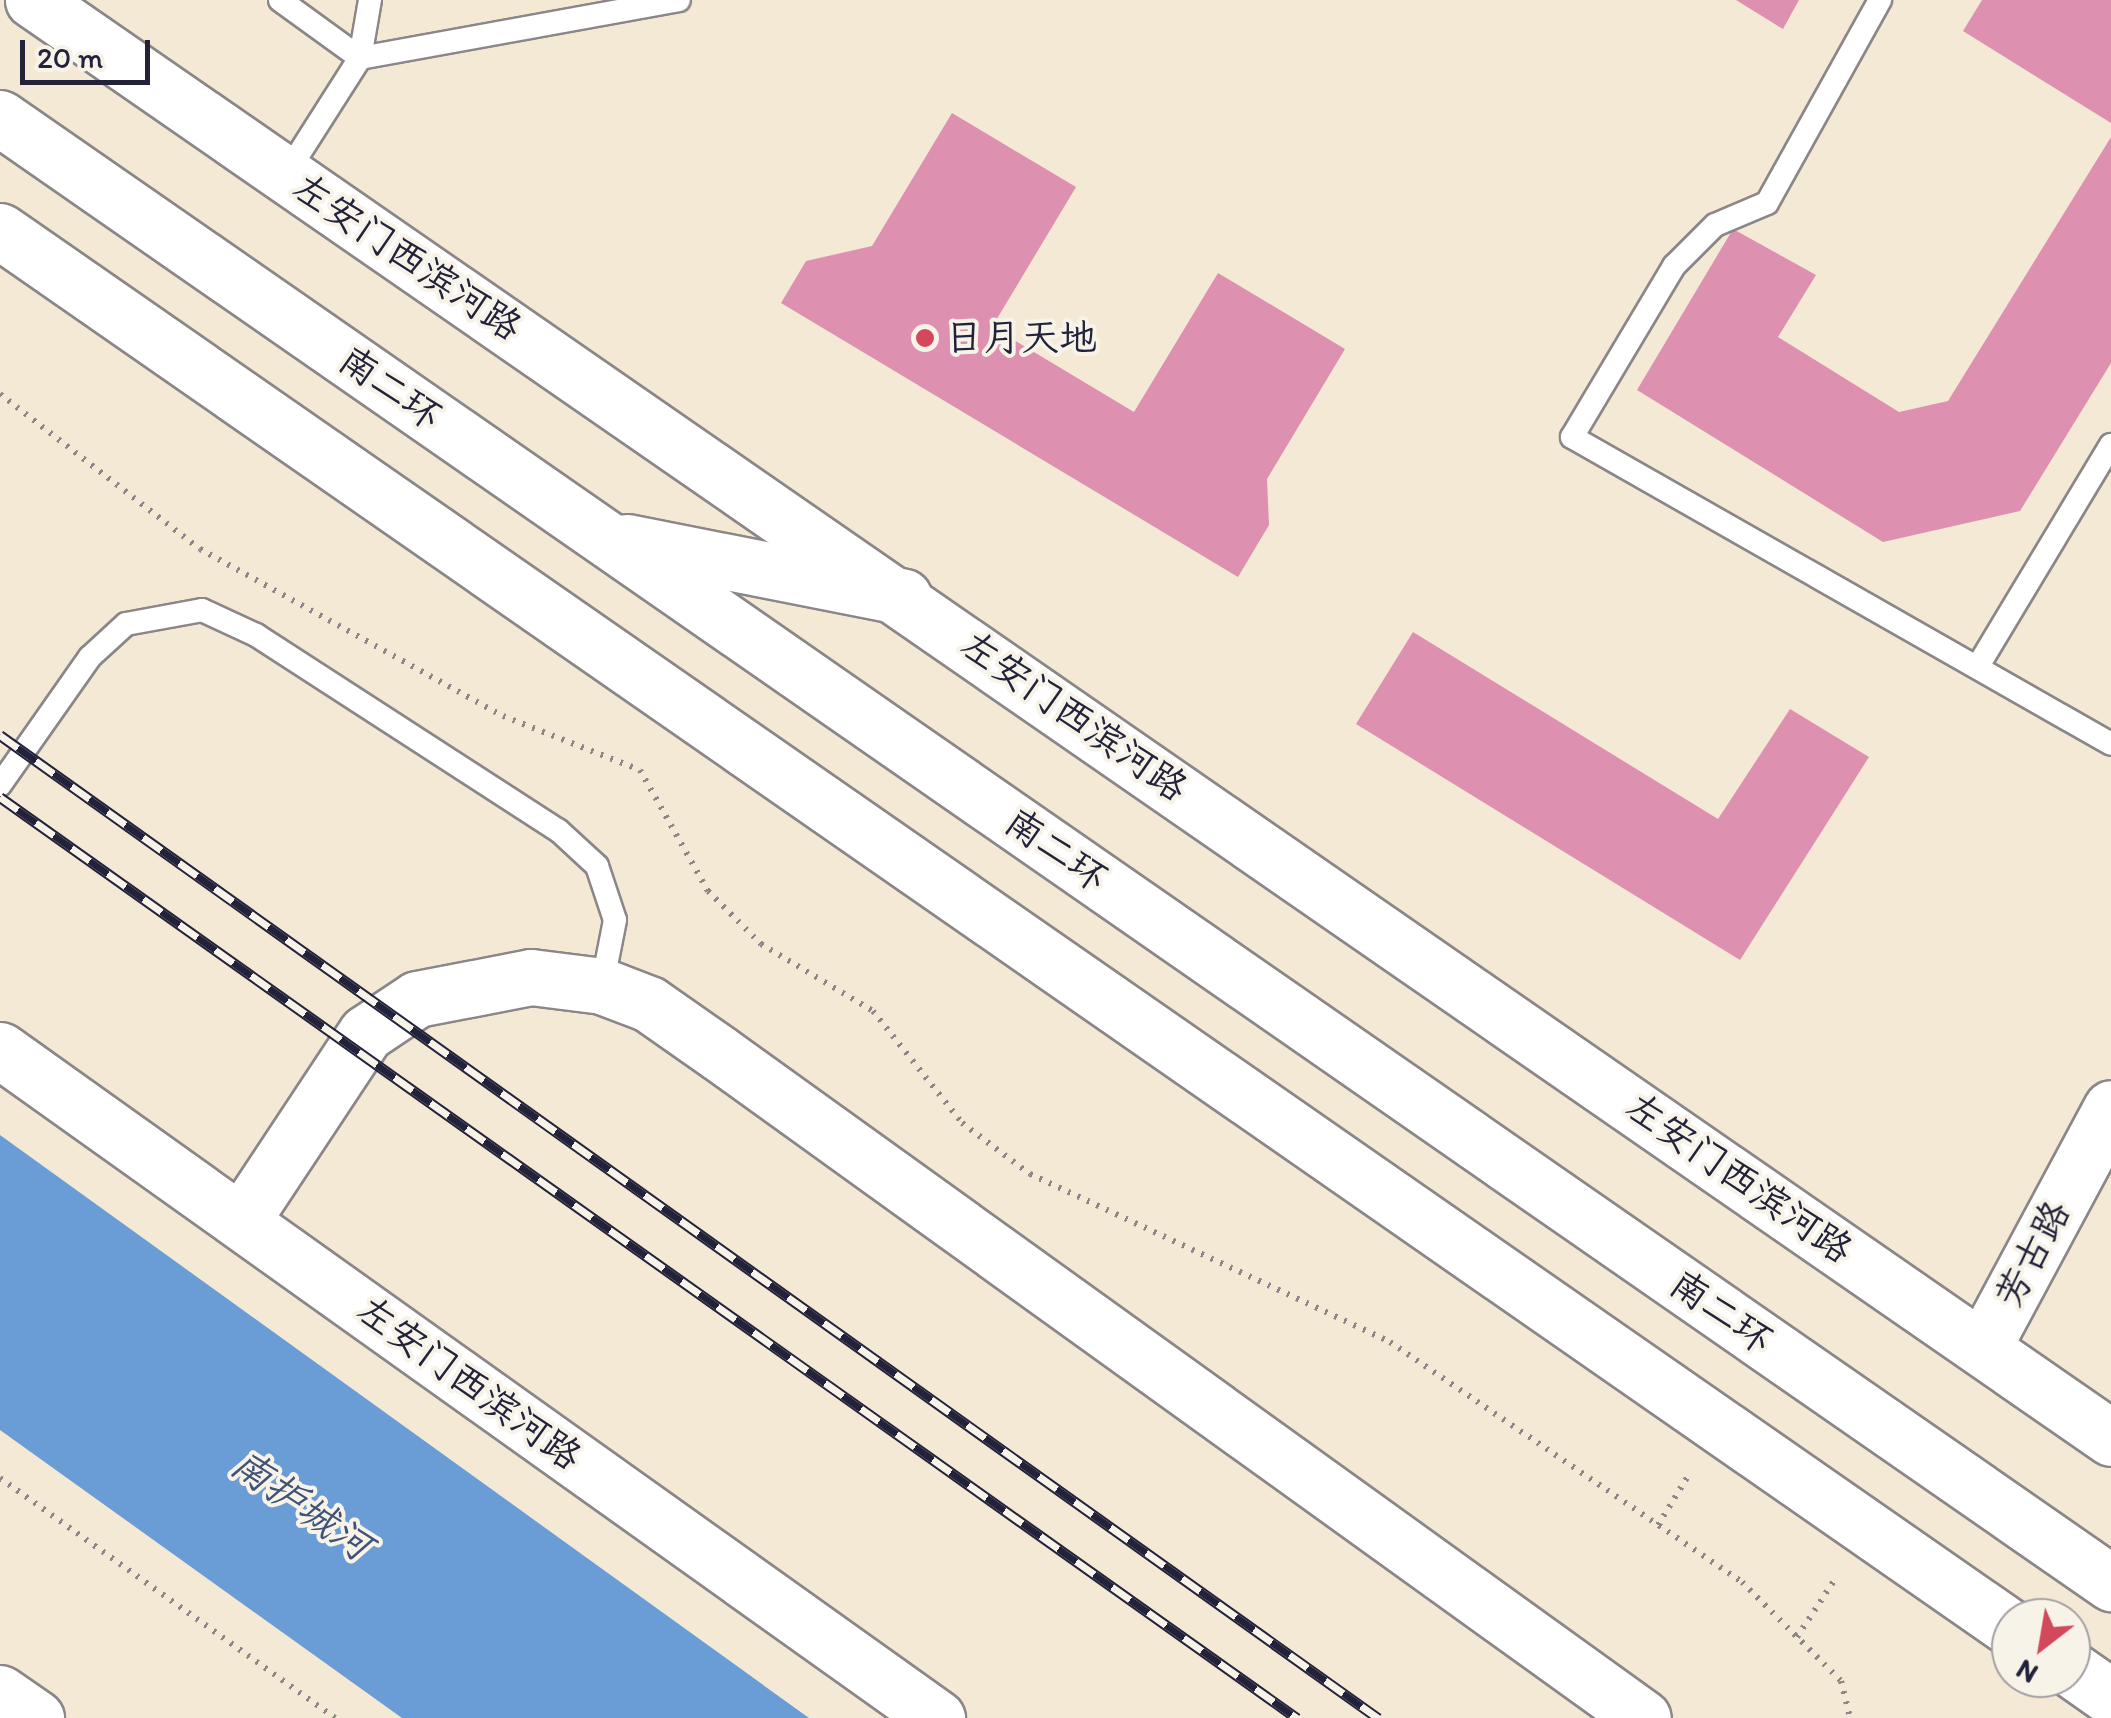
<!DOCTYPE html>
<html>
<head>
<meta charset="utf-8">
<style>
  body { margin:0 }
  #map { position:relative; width:2111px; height:1718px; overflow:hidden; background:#f4e9d5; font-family:Itim,"LXGW WenKai TC",sans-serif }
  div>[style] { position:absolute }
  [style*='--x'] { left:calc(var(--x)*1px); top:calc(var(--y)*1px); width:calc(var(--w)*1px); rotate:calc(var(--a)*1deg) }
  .water>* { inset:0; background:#6a9dd5 }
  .building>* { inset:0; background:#de90b1 }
  .path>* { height:6px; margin-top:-3px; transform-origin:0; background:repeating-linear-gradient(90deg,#8b8688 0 2.5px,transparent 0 10.5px) }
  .roads { filter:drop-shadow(2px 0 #8b8688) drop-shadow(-2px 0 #8b8688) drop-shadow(0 2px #8b8688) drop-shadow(0 -2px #8b8688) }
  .service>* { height:22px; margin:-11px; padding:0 11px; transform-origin:11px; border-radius:11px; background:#fff }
  .tertiary>* { height:55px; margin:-27.5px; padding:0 27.5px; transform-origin:27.5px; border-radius:27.5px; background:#fff }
  .trunk>* { height:55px; margin:-27.5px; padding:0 27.5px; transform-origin:27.5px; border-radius:27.5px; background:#fff }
  .rail>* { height:11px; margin-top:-5.5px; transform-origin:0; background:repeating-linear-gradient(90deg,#f7f3e8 0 22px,#22223b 0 44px); box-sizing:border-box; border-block:2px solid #22223b }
  .dots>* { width:28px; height:28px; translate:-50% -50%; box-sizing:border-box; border:5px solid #f7f3e8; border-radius:50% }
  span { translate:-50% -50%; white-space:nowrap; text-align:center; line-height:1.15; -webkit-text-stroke:8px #f7f3e8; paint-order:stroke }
  .street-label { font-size:38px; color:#22223b }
  .poi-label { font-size:38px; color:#22223b }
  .left { translate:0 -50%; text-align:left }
  .water-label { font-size:40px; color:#3f5379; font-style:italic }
  .north { position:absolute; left:1991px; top:1598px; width:100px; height:100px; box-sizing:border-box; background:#f7f3e8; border:2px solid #a29fa3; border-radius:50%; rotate:211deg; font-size:28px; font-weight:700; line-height:40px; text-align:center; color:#22223b }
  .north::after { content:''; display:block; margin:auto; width:35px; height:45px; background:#d1495b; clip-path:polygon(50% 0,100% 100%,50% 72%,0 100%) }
  .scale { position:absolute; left:20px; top:40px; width:130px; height:45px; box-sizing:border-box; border:5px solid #22223b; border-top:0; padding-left:12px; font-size:30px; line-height:35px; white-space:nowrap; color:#22223b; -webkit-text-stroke:8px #f7f3e8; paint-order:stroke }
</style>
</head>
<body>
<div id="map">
  <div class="water">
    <div style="clip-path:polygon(0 1135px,809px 1718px,402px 1718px,0 1430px)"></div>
  </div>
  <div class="building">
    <div style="clip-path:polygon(1736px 0,1799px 0,1783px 29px)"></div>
    <div style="clip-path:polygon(1982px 0,2111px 0,2111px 123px,1963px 31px)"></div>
    <div style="clip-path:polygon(952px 113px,1076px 187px,992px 327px,1134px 412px,1218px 273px,1345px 349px,1267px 479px,1269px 525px,1238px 577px,781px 303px,806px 261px,872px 246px)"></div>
    <div style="clip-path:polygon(2111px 137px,2111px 363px,2020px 511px,1883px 542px,1637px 390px,1733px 229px,1816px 275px,1778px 337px,1899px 412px,1948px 401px)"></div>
    <div style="clip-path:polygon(1413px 632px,1718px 819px,1790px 709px,1869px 757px,1740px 960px,1356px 724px)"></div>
  </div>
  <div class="path">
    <div style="--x:0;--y:394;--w:253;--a:37.8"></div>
    <div style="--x:200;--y:549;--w:346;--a:28.9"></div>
    <div style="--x:503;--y:716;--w:147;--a:21.5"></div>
    <div style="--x:640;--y:770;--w:139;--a:60.7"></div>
    <div style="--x:708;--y:891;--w:75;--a:45"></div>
    <div style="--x:761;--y:944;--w:131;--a:30.9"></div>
    <div style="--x:873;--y:1011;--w:143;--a:51.5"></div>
    <div style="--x:962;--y:1123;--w:85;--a:36.9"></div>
    <div style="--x:1030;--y:1174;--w:397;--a:25"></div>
    <div style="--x:1390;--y:1342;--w:426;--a:34.3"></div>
    <div style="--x:1742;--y:1582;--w:140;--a:45"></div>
    <div style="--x:1841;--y:1681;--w:38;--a:76"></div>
    <div style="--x:0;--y:1478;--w:412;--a:35.6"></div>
    <div style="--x:1658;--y:1525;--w:57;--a:-58.5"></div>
    <div style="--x:1797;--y:1637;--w:73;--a:-56.7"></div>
  </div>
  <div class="roads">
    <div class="service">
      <div style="--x:280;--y:0;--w:99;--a:35.9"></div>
      <div style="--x:360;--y:58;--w:138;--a:122.5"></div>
      <div style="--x:370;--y:0;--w:59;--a:99.8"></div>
      <div style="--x:360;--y:58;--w:324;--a:-10.3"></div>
      <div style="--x:1880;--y:0;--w:232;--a:119.1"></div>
      <div style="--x:1767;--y:203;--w:56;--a:157.1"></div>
      <div style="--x:1715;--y:225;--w:58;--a:135"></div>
      <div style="--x:1674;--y:266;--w:199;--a:120.8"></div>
      <div style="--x:1572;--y:437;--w:620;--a:29.66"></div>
      <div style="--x:1978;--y:666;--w:258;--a:-59"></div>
      <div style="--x:0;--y:785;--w:156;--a:-54.9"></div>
      <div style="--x:90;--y:657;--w:49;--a:-42.5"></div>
      <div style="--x:126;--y:624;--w:77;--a:-10.4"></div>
      <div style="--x:202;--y:610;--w:60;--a:24.8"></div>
      <div style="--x:256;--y:635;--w:359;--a:32.9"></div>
      <div style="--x:558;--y:830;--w:53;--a:42.7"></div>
      <div style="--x:597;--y:866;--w:57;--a:71.6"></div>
      <div style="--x:615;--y:920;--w:67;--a:101.1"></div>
    </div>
    <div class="tertiary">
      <div style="--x:33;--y:0;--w:2527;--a:34.68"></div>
      <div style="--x:0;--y:1050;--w:1151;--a:35.49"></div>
      <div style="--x:242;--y:1220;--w:224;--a:-56.5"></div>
      <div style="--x:366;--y:1033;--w:61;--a:-33.7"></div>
      <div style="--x:417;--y:999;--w:116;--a:-10.9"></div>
      <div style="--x:531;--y:977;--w:72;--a:7.2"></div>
      <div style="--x:602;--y:986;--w:50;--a:21"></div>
      <div style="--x:649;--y:1004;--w:85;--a:35"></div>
      <div style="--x:719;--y:1053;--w:1138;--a:35.74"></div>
      <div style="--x:1983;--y:1347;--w:271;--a:-61.8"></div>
      <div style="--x:0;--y:1693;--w:44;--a:34.8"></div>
    </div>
    <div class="trunk">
      <div style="--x:0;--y:118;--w:2570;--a:34.76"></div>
      <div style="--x:0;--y:231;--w:2449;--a:34.79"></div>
      <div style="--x:627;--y:542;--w:282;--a:11.2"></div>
      <div style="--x:2071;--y:1669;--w:49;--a:35"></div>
    </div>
  </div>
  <div class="rail">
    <div style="--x:0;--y:735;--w:1693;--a:35.5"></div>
    <div style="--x:0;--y:797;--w:1591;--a:35.38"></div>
  </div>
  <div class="dots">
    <div style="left:925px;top:338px;background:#d1495b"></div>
  </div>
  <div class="street-label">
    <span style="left:407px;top:257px;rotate:34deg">左安门西滨河路</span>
    <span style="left:390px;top:388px;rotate:35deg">南二环</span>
    <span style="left:1074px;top:716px;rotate:35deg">左安门西滨河路</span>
    <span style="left:1056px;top:850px;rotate:35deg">南二环</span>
    <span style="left:1739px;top:1178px;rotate:35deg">左安门西滨河路</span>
    <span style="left:2033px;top:1254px;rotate:-62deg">芳古路</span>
    <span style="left:1721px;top:1312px;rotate:35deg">南二环</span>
    <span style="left:469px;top:1383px;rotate:36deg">左安门西滨河路</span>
  </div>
  <div class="poi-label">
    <span class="left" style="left:945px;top:338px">日月天地</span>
  </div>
  <div class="water-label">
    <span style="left:302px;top:1504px;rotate:35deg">南护城河</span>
  </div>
  <div class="north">N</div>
  <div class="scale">20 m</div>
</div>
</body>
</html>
